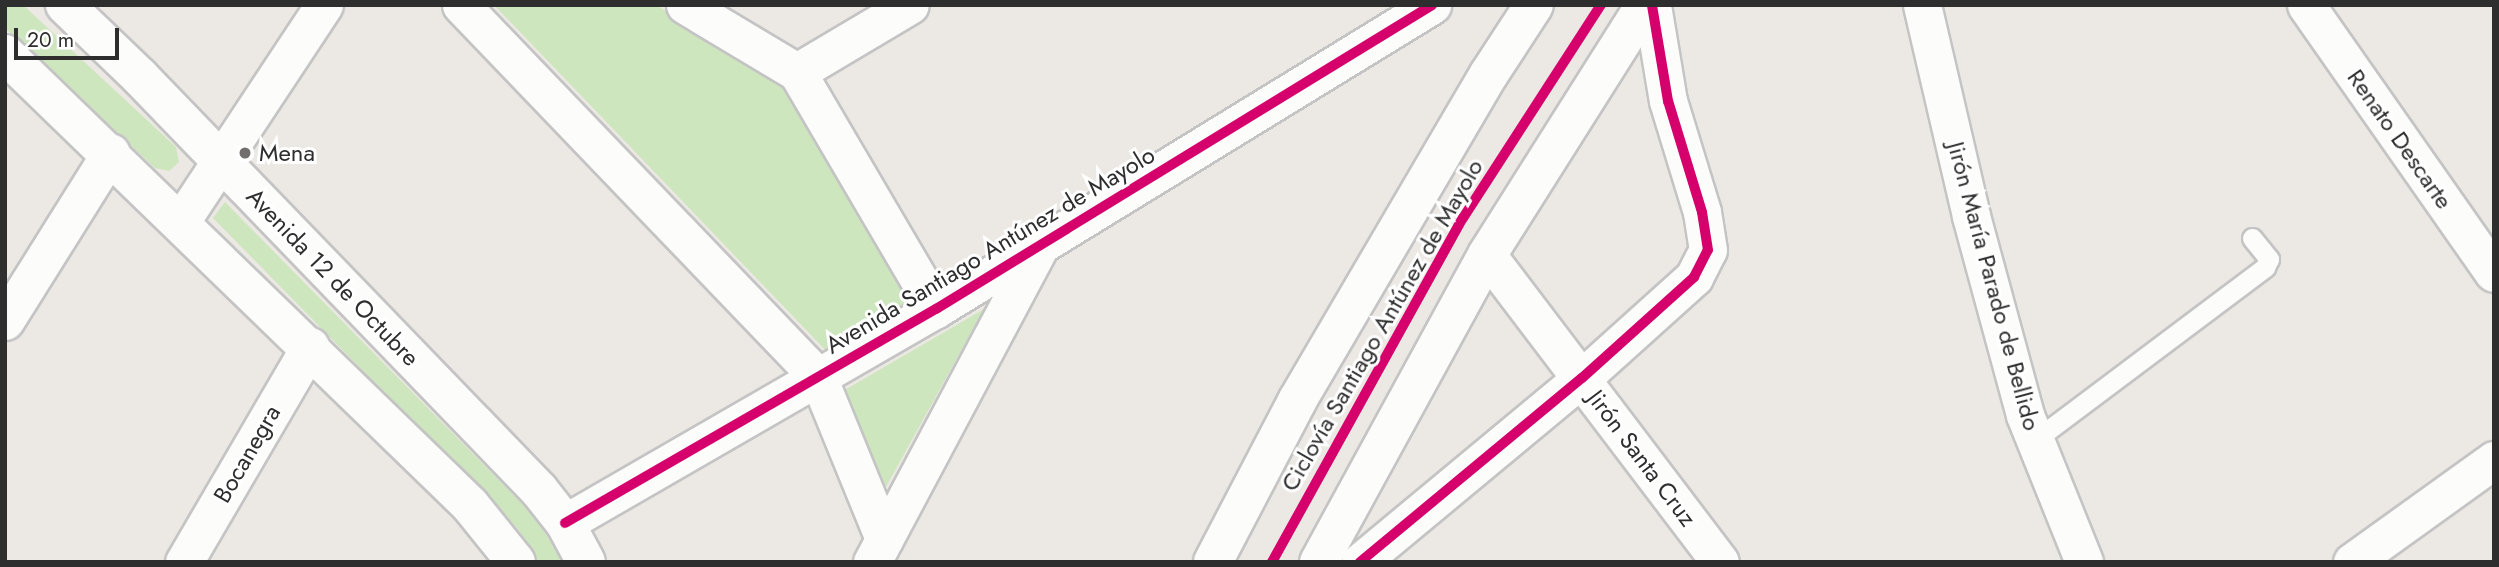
<!DOCTYPE html>
<html>
<head>
<meta charset="utf-8">
<style>
  body { margin:0 }
  #map { position:relative; width:2499px; height:567px; overflow:hidden; background:#ece8e4; font-family:Jost,sans-serif }
  div>[style] { position:absolute }
  [style*='--x'] { left:calc(var(--x)*1px); top:calc(var(--y)*1px); width:calc(var(--w)*1px); rotate:calc(var(--a)*1deg) }
  .green>* { inset:0; background:#cee6be }
  .roads { filter:drop-shadow(2px 0 #c5c4c5) drop-shadow(-2px 0 #c5c4c5) drop-shadow(0 2px #c5c4c5) drop-shadow(0 -2px #c5c4c5) }
  .service>* { height:19px; margin:-9.5px; padding:0 9.5px; transform-origin:9.5px; border-radius:9.5px; background:#fcfcfb }
  .minor>* { height:37px; margin:-18.5px; padding:0 18.5px; transform-origin:18.5px; border-radius:18.5px; background:#fcfcfb }
  .secondary>* { height:38px; margin:-19px; padding:0 19px; transform-origin:19px; border-radius:19px; background:#fcfcfb }
  .cycleway>* { height:10px; margin:-5px; padding:0 5px; transform-origin:5px; border-radius:5px; background:#d6006c }
  .dots>* { width:19px; height:19px; translate:-50% -50%; box-sizing:border-box; border:4px solid #fff; border-radius:50% }
  span { translate:-50% -50%; white-space:nowrap; text-align:center; line-height:1.15; -webkit-text-stroke:6px #fff; paint-order:stroke }
  .street-label { font-size:24px; color:#2e2e2e }
  .poi-label { font-size:24px; color:#2e2e2e }
  .left { translate:0 -50%; text-align:left }
  .frame { position:absolute; inset:0; border:7px solid #2e2e2e; pointer-events:none }
  .scale { position:absolute; left:14px; top:28px; width:105px; height:32px; box-sizing:border-box; border:4px solid #2e2e2e; border-top:0; padding-left:9px; font-size:21px; line-height:24px; white-space:nowrap; color:#2e2e2e; -webkit-text-stroke:5px #fff; paint-order:stroke }
</style>
</head>
<body>
<div id="map">
  <div class="green">
    <div style="clip-path:polygon(5px 5px,23px 5px,176px 147px,179px 162px,169px 171px,155px 168px,5px 28px)"></div>
    <div style="clip-path:polygon(494px 5px,656px 5px,794px 88px,920px 303px,833px 358px)"></div>
    <div style="clip-path:polygon(225px 202px,534px 516px,564px 562px,539px 562px,518px 529px,213px 218px)"></div>
    <div style="clip-path:polygon(984px 309px,886px 487px,843px 391px)"></div>
  </div>
  <div class="roads">
    <div class="service">
      <div style="--x:2035;--y:440;--w:288;--a:-36.9"></div>
      <div style="--x:2265;--y:267;--w:9;--a:-63"></div>
      <div style="--x:2269;--y:259;--w:27;--a:-129"></div>
    </div>
    <div class="minor">
      <div style="--x:461;--y:5;--w:516;--a:46.18"></div>
      <div style="--x:818;--y:377;--w:175;--a:67.8"></div>
      <div style="--x:685;--y:5;--w:131;--a:30.9"></div>
      <div style="--x:797;--y:72;--w:275;--a:59.6"></div>
      <div style="--x:1922;--y:5;--w:217;--a:76.9"></div>
      <div style="--x:1971;--y:216;--w:206;--a:74.8"></div>
      <div style="--x:2025;--y:415;--w:158;--a:68.1"></div>
      <div style="--x:2306;--y:5;--w:327;--a:55"></div>
      <div style="--x:797;--y:72;--w:131;--a:-30.7"></div>
      <div style="--x:181;--y:221;--w:259;--a:-56.5"></div>
      <div style="--x:1487;--y:255;--w:385;--a:52.8"></div>
      <div style="--x:5;--y:321;--w:199;--a:-57.9"></div>
      <div style="--x:565;--y:523;--w:428;--a:-30"></div>
      <div style="--x:936;--y:309;--w:582;--a:-31.5"></div>
      <div style="--x:184;--y:562;--w:250;--a:-59.7"></div>
      <div style="--x:872;--y:562;--w:356;--a:-62"></div>
      <div style="--x:1360;--y:562;--w:288;--a:-39.7"></div>
      <div style="--x:1582;--y:378;--w:151;--a:-42"></div>
      <div style="--x:1694;--y:277;--w:30;--a:-63"></div>
      <div style="--x:1708;--y:250;--w:38;--a:-99"></div>
      <div style="--x:1702;--y:212;--w:116;--a:-107"></div>
      <div style="--x:1668;--y:101;--w:97;--a:-99.5"></div>
      <div style="--x:2352;--y:562;--w:175;--a:-35.7"></div>
    </div>
    <div class="secondary">
      <div style="--x:65;--y:5;--w:103;--a:43.8"></div>
      <div style="--x:139;--y:76;--w:576;--a:45.99"></div>
      <div style="--x:539;--y:490;--w:42;--a:51.8"></div>
      <div style="--x:565;--y:523;--w:44;--a:61.7"></div>
      <div style="--x:5;--y:54;--w:648;--a:44.12"></div>
      <div style="--x:470;--y:505;--w:73;--a:51.1"></div>
      <div style="--x:1213;--y:562;--w:182;--a:-62.4"></div>
      <div style="--x:1297;--y:401;--w:379;--a:-59.6"></div>
      <div style="--x:1489;--y:74;--w:82;--a:-56.9"></div>
      <div style="--x:1319;--y:562;--w:350;--a:-61.3"></div>
      <div style="--x:1487;--y:255;--w:296;--a:-57.7"></div>
    </div>
  </div>
  <div class="cycleway">
    <div style="--x:565;--y:523;--w:428;--a:-30"></div>
    <div style="--x:936;--y:309;--w:582;--a:-31.5"></div>
    <div style="--x:1272;--y:562;--w:393;--a:-61"></div>
    <div style="--x:1463;--y:218;--w:254;--a:-57.1"></div>
    <div style="--x:1360;--y:562;--w:288;--a:-39.7"></div>
    <div style="--x:1582;--y:378;--w:151;--a:-42"></div>
    <div style="--x:1694;--y:277;--w:30;--a:-63"></div>
    <div style="--x:1708;--y:250;--w:38;--a:-99"></div>
    <div style="--x:1702;--y:212;--w:116;--a:-107"></div>
    <div style="--x:1668;--y:101;--w:97;--a:-99.5"></div>
  </div>
  <div class="dots">
    <div style="left:245px;top:153px;background:#706f6e"></div>
  </div>
  <div class="street-label">
    <span style="left:2400px;top:139px;rotate:55deg">Renato Descarte</span>
    <span style="left:990px;top:250px;rotate:-31deg">Avenida Santiago Antúnez de Mayolo</span>
    <span style="left:333px;top:277px;rotate:46deg">Avenida 12 de Octubre</span>
    <span style="left:1994px;top:286px;rotate:75deg">Jirón María Parado de Bellido</span>
    <span style="left:1382px;top:325px;rotate:-60deg">Ciclovía Santiago Antúnez de Mayolo</span>
    <span style="left:247px;top:454px;rotate:-60deg">Bocanegra</span>
    <span style="left:1642px;top:458px;rotate:53deg">Jirón Santa Cruz</span>
  </div>
  <div class="poi-label">
    <span class="left" style="left:259px;top:153px">Mena</span>
  </div>
  <div class="frame"></div>
  <div class="scale">20 m</div>
</div>
</body>
</html>
